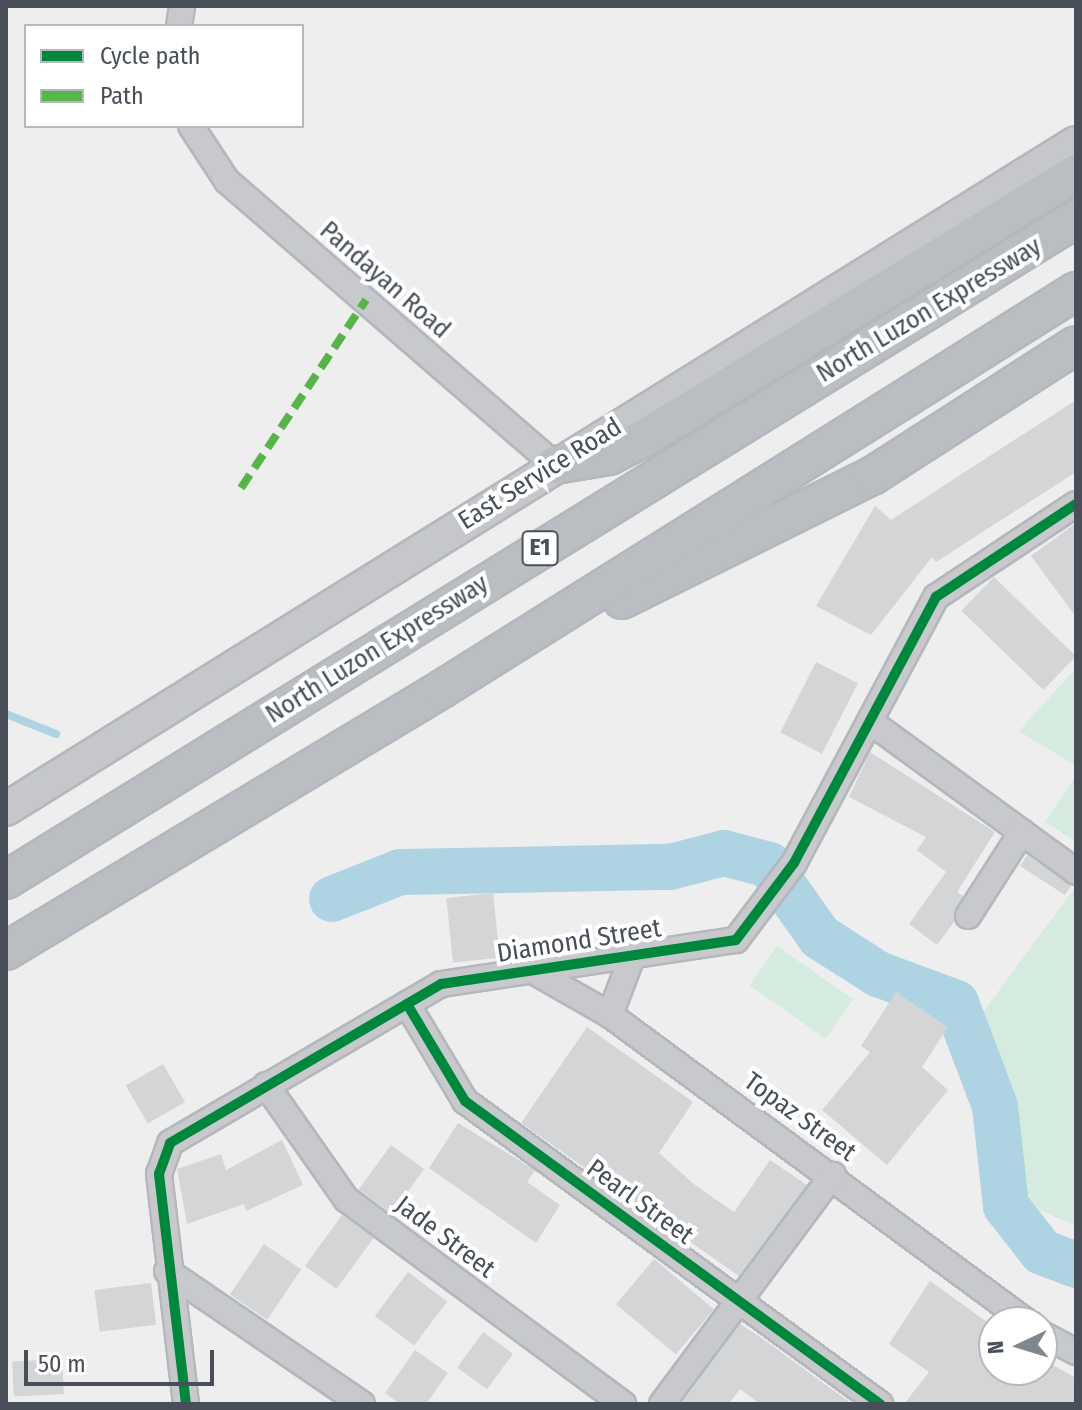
<!DOCTYPE html>
<html>
<head>
<meta charset="utf-8">
<style>
  body { margin:0 }
  #map { position:relative; width:1082px; height:1410px; overflow:hidden; background:#eee; font-family:"Fira Sans Condensed",sans-serif }
  div>[style] { position:absolute }
  [style*='--x'] { left:calc(var(--x)*1px); top:calc(var(--y)*1px); width:calc(var(--w)*1px); rotate:calc(var(--a)*1deg) }
  .green>* { inset:0; background:#d5ebdf; transform-origin:0 0 }
  .stream>* { height:8px; margin:-4px; padding:0 4px; transform-origin:4px; border-radius:4px; background:#aed4e4 }
  .river>* { height:46px; margin:-23px; padding:0 23px; transform-origin:23px; border-radius:23px; background:#aed4e4 }
  .building>* { inset:0; background:#d4d5d7; transform-origin:0 0 }
  .roads { filter:drop-shadow(2px 0 #b4b7bc) drop-shadow(-2px 0 #b4b7bc) drop-shadow(0 2px #b4b7bc) drop-shadow(0 -2px #b4b7bc) }
  .minor>* { height:24px; margin:-12px; padding:0 12px; transform-origin:12px; border-radius:12px; background:#c8c9cc }
  .major>* { height:32px; margin:-16px; padding:0 16px; transform-origin:16px; border-radius:16px; background:#c5c7ca }
  .highway>* { height:36px; margin:-18px; padding:0 18px; transform-origin:18px; border-radius:18px; background:#babec2 }
  .quiet>* { height:8px; margin-top:-4px; transform-origin:0; background:repeating-linear-gradient(90deg,#57b448 0 16px,transparent 0 24px) }
  .cycleway>* { height:10px; margin:-5px; padding:0 5px; transform-origin:5px; border-radius:5px; background:#00873e }
  span { translate:-50% -50%; white-space:nowrap; text-align:center; line-height:1.15; -webkit-text-stroke:8px #fff; paint-order:stroke }
  .shield-label span { padding:2px 6px; background:#fff; border:2px solid; border-radius:6px; -webkit-text-stroke-width:0 }
  .shield-label { font-size:24px; color:#484f58; font-weight:700 }
  .street-label { font-size:26px; color:#484f58 }
  .frame { position:absolute; inset:0; border:8px solid #484f58; pointer-events:none }
  .legend { position:absolute; left:24px; top:24px; width:280px; height:104px; box-sizing:border-box; background:#fff; border:2px solid #b6b9bc; margin:0; padding:10px 14px; list-style:none; font-size:24px; color:#484f58 }
  .legend li { display:flex; align-items:center; gap:16px; height:40px }
  .legend b { width:40px; border:2px solid #b6b9bc }
  .north { position:absolute; left:978px; top:1306px; width:80px; height:80px; box-sizing:border-box; background:#fff; border:2px solid #b6b9bc; border-radius:50%; rotate:266deg; font-size:22px; font-weight:700; line-height:32px; text-align:center; color:#484f58 }
  .north::after { content:''; display:block; margin:auto; width:28px; height:36px; background:#82878c; clip-path:polygon(50% 0,100% 100%,50% 72%,0 100%) }
  .scale { position:absolute; left:24px; top:1350px; width:190px; height:36px; box-sizing:border-box; border:4px solid #484f58; border-top:0; padding-left:10px; font-size:24px; line-height:28px; white-space:nowrap; color:#484f58; -webkit-text-stroke:6px #fff; paint-order:stroke }
</style>
</head>
<body>
<div id="map">
  <div class="green">
    <div style="clip-path:polygon(1076px 668px,1076px 766px,1019px 731px)"></div>
    <div style="clip-path:polygon(1076px 776px,1076px 842px,1045px 822px)"></div>
    <div style="clip-path:polygon(1076px 886px,1076px 1226px,1033px 1207px,1010px 1148px,984px 1011px)"></div>
    <div style="left:777px;top:946px;width:93px;height:48px;rotate:35deg"></div>
  </div>
  <div class="stream">
    <div style="--x:6;--y:714;--w:54;--a:21.8"></div>
  </div>
  <div class="river">
    <div style="--x:332;--y:899;--w:73;--a:-21.7"></div>
    <div style="--x:400;--y:872;--w:270;--a:-1.1"></div>
    <div style="--x:670;--y:867;--w:56;--a:-14.5"></div>
    <div style="--x:724;--y:853;--w:47;--a:14.9"></div>
    <div style="--x:769;--y:865;--w:88;--a:54.7"></div>
    <div style="--x:820;--y:937;--w:69;--a:32.5"></div>
    <div style="--x:878;--y:974;--w:83;--a:20.4"></div>
    <div style="--x:956;--y:1003;--w:110;--a:69.3"></div>
    <div style="--x:995;--y:1106;--w:101;--a:83.7"></div>
    <div style="--x:1006;--y:1206;--w:58;--a:52"></div>
    <div style="--x:1042;--y:1252;--w:36;--a:21"></div>
  </div>
  <div class="building">
    <div style="clip-path:polygon(1076px 400px,1076px 472px,936px 562px,932px 557px,871px 635px,816px 606px,875px 506px,891px 520px)"></div>
    <div style="clip-path:polygon(1076px 523px,1076px 617px,1031px 556px)"></div>
    <div style="left:994px;top:577px;width:114px;height:47px;rotate:44deg"></div>
    <div style="left:816px;top:662px;width:47px;height:79px;rotate:27deg"></div>
    <div style="clip-path:polygon(870px 752px,995px 832px,957px 892px,963px 896px,954px 922px,937px 945px,909px 924px,946px 872px,917px 850px,926px 837px,849px 797px)"></div>
    <div style="clip-path:polygon(1027px 855px,1071px 886px,1065px 895px,1020px 866px)"></div>
    <div style="left:493px;top:893px;width:65px;height:47px;rotate:84deg"></div>
    <div style="clip-path:polygon(896px 992px,948px 1027px,922px 1067px,948px 1090px,887px 1165px,822px 1110px,870px 1052px,861px 1046px)"></div>
    <div style="clip-path:polygon(587px 1027px,693px 1102px,659px 1153px,695px 1185px,734px 1212px,770px 1160px,807px 1185px,739px 1276px,521px 1123px)"></div>
    <div style="left:163px;top:1064px;width:44px;height:43px;rotate:60deg"></div>
    <div style="clip-path:polygon(458px 1123px,535px 1170px,527px 1182px,560px 1205px,536px 1243px,429px 1168px)"></div>
    <div style="clip-path:polygon(282px 1140px,303px 1185px,246px 1211px,244px 1204px,187px 1224px,177px 1169px,221px 1154px,226px 1170px)"></div>
    <div style="left:391px;top:1145px;width:41px;height:55px;rotate:36deg"></div>
    <div style="left:342px;top:1215px;width:39px;height:63px;rotate:36deg"></div>
    <div style="left:264px;top:1244px;width:45px;height:61px;rotate:34deg"></div>
    <div style="left:654px;top:1259px;width:78px;height:59px;rotate:40deg"></div>
    <div style="left:408px;top:1272px;width:49px;height:55px;rotate:37deg"></div>
    <div style="clip-path:polygon(930px 1281px,994px 1327px,994px 1370px,1042px 1370px,1042px 1359px,1076px 1378px,1076px 1404px,904px 1404px,929px 1372px,889px 1344px)"></div>
    <div style="left:151px;top:1283px;width:42px;height:57px;rotate:83deg"></div>
    <div style="clip-path:polygon(740px 1324px,763px 1339px,852px 1404px,760px 1404px,740px 1389px,729px 1404px,681px 1404px)"></div>
    <div style="left:483px;top:1332px;width:37px;height:44px;rotate:36deg"></div>
    <div style="clip-path:polygon(415px 1350px,448px 1373px,426px 1404px,400px 1404px,385px 1393px)"></div>
    <div style="left:62px;top:1359px;width:35px;height:50px;rotate:87deg"></div>
  </div>
  <div class="roads">
    <div class="minor">
      <div style="--x:179;--y:26;--w:20;--a:-81"></div>
      <div style="--x:191;--y:126;--w:66;--a:56.8"></div>
      <div style="--x:227;--y:181;--w:434;--a:40.9"></div>
      <div style="--x:872;--y:723;--w:253;--a:36.1"></div>
      <div style="--x:968;--y:916;--w:100;--a:-57.3"></div>
      <div style="--x:533;--y:971;--w:89;--a:29.7"></div>
      <div style="--x:610;--y:1015;--w:518;--a:36.36"></div>
      <div style="--x:407;--y:1004;--w:113;--a:59.1"></div>
      <div style="--x:465;--y:1101;--w:514;--a:36.13"></div>
      <div style="--x:610;--y:1015;--w:65;--a:-69.3"></div>
      <div style="--x:266;--y:1085;--w:139;--a:54.9"></div>
      <div style="--x:346;--y:1199;--w:345;--a:36.5"></div>
      <div style="--x:167;--y:1271;--w:236;--a:34.3"></div>
      <div style="--x:1042;--y:1334;--w:38;--a:28"></div>
      <div style="--x:186;--y:1404;--w:232;--a:-96.7"></div>
      <div style="--x:159;--y:1174;--w:33;--a:-70"></div>
      <div style="--x:170;--y:1143;--w:314;--a:-30.4"></div>
      <div style="--x:441;--y:984;--w:298;--a:-8.5"></div>
      <div style="--x:736;--y:940;--w:96;--a:-53"></div>
      <div style="--x:794;--y:863;--w:302;--a:-61.9"></div>
      <div style="--x:936;--y:597;--w:168;--a:-33.6"></div>
      <div style="--x:662;--y:1404;--w:286;--a:-53.3"></div>
    </div>
    <div class="major">
      <div style="--x:6;--y:809;--w:1260;--a:-31.9"></div>
    </div>
    <div class="highway">
      <div style="--x:555;--y:465;--w:55;--a:-9.5"></div>
      <div style="--x:609;--y:456;--w:42;--a:-27.2"></div>
      <div style="--x:646;--y:437;--w:505;--a:-31.55"></div>
      <div style="--x:622;--y:600;--w:279;--a:-26.4"></div>
      <div style="--x:872;--y:476;--w:242;--a:-32.7"></div>
      <div style="--x:6;--y:880;--w:1258;--a:-31.71"></div>
      <div style="--x:6;--y:951;--w:509;--a:-31"></div>
      <div style="--x:442;--y:689;--w:749;--a:-32.12"></div>
    </div>
  </div>
  <div class="quiet">
    <div style="--x:241;--y:488;--w:226;--a:-56.4"></div>
  </div>
  <div class="cycleway">
    <div style="--x:407;--y:1004;--w:113;--a:59.1"></div>
    <div style="--x:465;--y:1101;--w:514;--a:36.13"></div>
    <div style="--x:186;--y:1404;--w:232;--a:-96.7"></div>
    <div style="--x:159;--y:1174;--w:33;--a:-70"></div>
    <div style="--x:170;--y:1143;--w:314;--a:-30.4"></div>
    <div style="--x:441;--y:984;--w:298;--a:-8.5"></div>
    <div style="--x:736;--y:940;--w:96;--a:-53"></div>
    <div style="--x:794;--y:863;--w:302;--a:-61.9"></div>
    <div style="--x:936;--y:597;--w:168;--a:-33.6"></div>
  </div>
  <div class="shield-label">
    <span style="left:540px;top:548px">E1</span>
  </div>
  <div class="street-label">
    <span style="left:385px;top:280px;rotate:41deg">Pandayan Road</span>
    <span style="left:929px;top:310px;rotate:-31deg">North Luzon Expressway</span>
    <span style="left:540px;top:474px;rotate:-32deg">East Service Road</span>
    <span style="left:377px;top:649px;rotate:-32deg">North Luzon Expressway</span>
    <span style="left:579px;top:941px;rotate:-9deg">Diamond Street</span>
    <span style="left:800px;top:1117px;rotate:36deg">Topaz Street</span>
    <span style="left:640px;top:1202px;rotate:36deg">Pearl Street</span>
    <span style="left:445px;top:1237px;rotate:37deg">Jade Street</span>
  </div>
  <div class="frame"></div>
  <ul class="legend">
  <li><b style="height:10px;background:#00873e"></b>Cycle path</li>
  <li><b style="height:10px;background:#57b448"></b>Path</li>
  </ul>
  <div class="north">N</div>
  <div class="scale">50 m</div>
</div>
</body>
</html>
